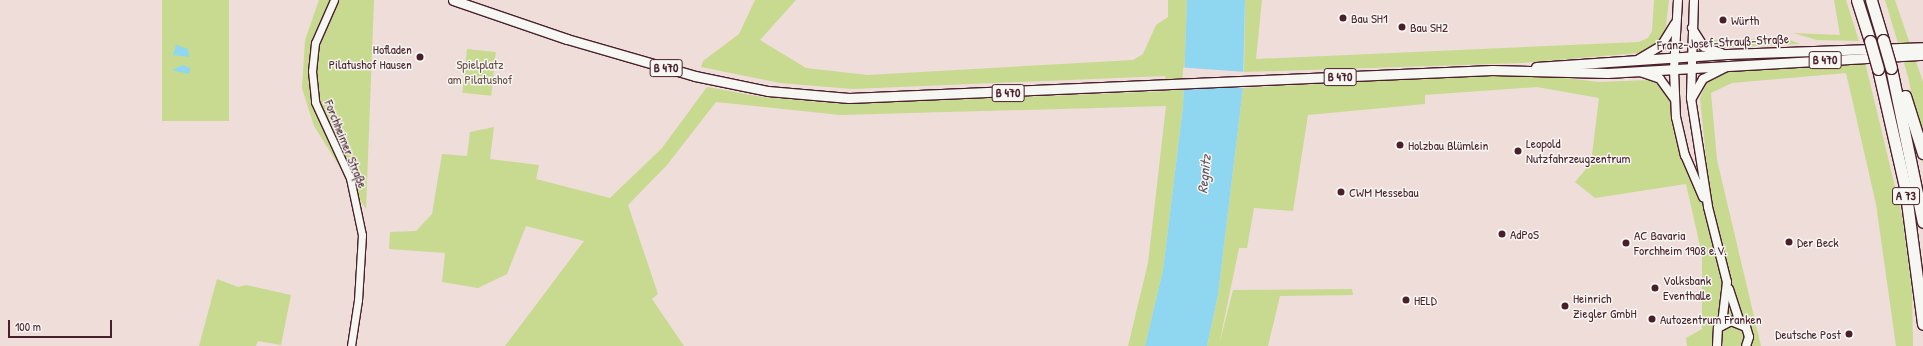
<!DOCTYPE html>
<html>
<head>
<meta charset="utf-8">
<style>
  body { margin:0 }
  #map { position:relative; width:1923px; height:346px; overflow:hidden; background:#eeddd9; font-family:"Patrick Hand",sans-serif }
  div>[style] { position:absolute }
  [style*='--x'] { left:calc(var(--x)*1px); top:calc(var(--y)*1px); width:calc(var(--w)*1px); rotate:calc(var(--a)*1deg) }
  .green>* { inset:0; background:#c8da8f; transform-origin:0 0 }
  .water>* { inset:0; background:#8fd6f1 }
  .pier>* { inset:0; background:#eeddd9; transform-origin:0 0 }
  .roads { filter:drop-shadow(1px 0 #4a1f2b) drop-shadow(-1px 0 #4a1f2b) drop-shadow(0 1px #4a1f2b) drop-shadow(0 -1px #4a1f2b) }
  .tertiary>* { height:7px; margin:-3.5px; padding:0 3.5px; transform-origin:3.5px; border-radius:3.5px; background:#f6f6f2 }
  .secondary>* { height:8px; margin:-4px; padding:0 4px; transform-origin:4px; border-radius:4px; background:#f6f6f2 }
  .primary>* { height:9px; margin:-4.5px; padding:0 4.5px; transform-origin:4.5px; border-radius:4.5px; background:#f6f6f2 }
  .motorway>* { height:11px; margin:-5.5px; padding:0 5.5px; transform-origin:5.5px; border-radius:5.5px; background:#f6f6f2 }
  .bridges { filter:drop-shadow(1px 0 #4a1f2b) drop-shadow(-1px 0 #4a1f2b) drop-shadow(0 1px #4a1f2b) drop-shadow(0 -1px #4a1f2b) }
  .motorway-bridge>* { height:11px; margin:-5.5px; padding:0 5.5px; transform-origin:5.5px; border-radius:5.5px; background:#f6f6f2 }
  .dots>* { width:11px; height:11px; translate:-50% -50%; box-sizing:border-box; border:2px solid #f6f6f2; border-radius:50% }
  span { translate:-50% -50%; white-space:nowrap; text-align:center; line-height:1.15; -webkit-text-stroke:3px #f6f6f2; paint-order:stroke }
  .shield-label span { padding:1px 3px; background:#f6f6f2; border:1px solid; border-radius:3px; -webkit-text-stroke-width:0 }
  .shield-label { font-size:12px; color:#4a1f2b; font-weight:700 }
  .poi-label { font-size:13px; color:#4a1f2b }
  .left { translate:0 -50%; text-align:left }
  .right { translate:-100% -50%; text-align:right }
  .street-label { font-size:13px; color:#4a1f2b }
  .park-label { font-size:13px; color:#6a4e44 }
  .water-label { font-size:14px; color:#5b4d5c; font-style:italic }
  .scale { position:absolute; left:8px; top:320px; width:104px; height:18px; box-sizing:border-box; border:2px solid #4a1f2b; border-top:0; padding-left:5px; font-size:12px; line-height:14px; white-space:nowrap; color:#4a1f2b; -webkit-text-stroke:3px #f6f6f2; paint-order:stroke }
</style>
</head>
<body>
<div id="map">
  <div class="green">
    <div style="left:162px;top:0;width:67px;height:121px"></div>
    <div style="clip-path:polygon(319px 0,374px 0,366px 209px,314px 126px,302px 88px,305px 40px)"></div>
    <div style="clip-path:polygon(755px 0,796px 0,760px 40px,806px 68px,868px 75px,1133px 60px,1143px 54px,1156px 25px,1168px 17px,1168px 0,1187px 0,1183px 106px,1163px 270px,1145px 346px,1128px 346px,1148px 263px,1166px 106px,840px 115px,716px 102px,667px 165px,628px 205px,658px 294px,652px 299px,684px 346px,505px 346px,584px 241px,526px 226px,507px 274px,478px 288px,442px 282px,445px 253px,389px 249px,390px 232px,416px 231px,432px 214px,442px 154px,467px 156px,470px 132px,494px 127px,490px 159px,539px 165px,536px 179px,610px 198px,662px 148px,707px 87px,763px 97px,847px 104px,1168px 91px,1165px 76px,852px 89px,780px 83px,701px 67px,703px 61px,739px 34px)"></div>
    <div style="clip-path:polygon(1245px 0,1262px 0,1256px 59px,1639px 42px,1648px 38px,1652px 31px,1654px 0,1669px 0,1665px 34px,1653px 47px,1638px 53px,1522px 63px,1244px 72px)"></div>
    <div style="clip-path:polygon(1834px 0,1846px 0,1859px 41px,1817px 40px,1793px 33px,1840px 35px)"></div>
    <div style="clip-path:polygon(1885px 0,1895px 0,1923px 82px,1923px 164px,1909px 80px)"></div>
    <div style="clip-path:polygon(1785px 38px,1800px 44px,1716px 48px,1705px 43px,1708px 40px)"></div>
    <div style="left:467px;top:49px;width:29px;height:44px;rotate:6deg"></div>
    <div style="clip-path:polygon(1865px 62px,1902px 216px,1912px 290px,1913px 346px,1896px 346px,1876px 204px,1846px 73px,1732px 83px,1711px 93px,1717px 160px,1761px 346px,1687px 346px,1686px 338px,1702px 329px,1702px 255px,1686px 184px,1595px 198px,1575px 182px,1591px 163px,1599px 98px,1537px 87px,1425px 95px,1425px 104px,1308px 115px,1293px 211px,1254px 208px,1247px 248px,1239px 248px,1219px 345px,1233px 290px,1352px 289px,1353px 295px,1280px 296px,1268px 346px,1207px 346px,1218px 295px,1243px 88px,1522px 73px,1599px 82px,1650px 80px,1662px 87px,1669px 96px,1677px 142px,1692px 182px,1708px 177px,1700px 98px,1708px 79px,1722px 72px)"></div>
    <div style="clip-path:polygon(217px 279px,238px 287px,246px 285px,291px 295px,281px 345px,258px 341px,256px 346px,199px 346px)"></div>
  </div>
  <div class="water">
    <div style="clip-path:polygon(1187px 0,1245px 0,1243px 88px,1218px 295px,1207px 346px,1145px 346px,1163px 270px,1183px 106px)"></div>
    <div style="clip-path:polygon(176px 45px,188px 49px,189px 57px,173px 55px)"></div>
    <div style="clip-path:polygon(183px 65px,190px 68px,189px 74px,172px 70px)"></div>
  </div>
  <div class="pier">
    <div style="left:1246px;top:72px;width:16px;height:63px;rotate:94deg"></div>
  </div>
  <div class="roads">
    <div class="tertiary">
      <div style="--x:334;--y:0;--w:47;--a:113.8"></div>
      <div style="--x:315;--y:43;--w:28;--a:96"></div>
      <div style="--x:312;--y:71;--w:31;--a:84"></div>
      <div style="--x:315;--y:102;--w:84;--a:65.3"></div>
      <div style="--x:350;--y:178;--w:58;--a:78.1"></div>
      <div style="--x:362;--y:235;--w:65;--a:93.5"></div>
      <div style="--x:358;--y:300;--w:47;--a:98.7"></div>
    </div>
    <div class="secondary">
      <div style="--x:1678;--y:0;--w:70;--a:93.3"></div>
      <div style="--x:1674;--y:70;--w:47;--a:87.6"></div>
      <div style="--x:1676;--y:117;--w:39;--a:77"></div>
      <div style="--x:1685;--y:155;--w:46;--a:66.8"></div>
      <div style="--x:1694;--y:0;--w:98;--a:91.8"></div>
      <div style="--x:1691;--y:98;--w:110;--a:81.1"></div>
      <div style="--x:1708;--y:207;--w:77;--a:75.8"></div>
      <div style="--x:1727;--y:282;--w:42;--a:96.8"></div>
      <div style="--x:1692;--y:28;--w:22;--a:58"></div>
      <div style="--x:1704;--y:47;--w:18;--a:19"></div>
      <div style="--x:1639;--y:59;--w:26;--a:-31"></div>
      <div style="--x:1661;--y:46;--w:26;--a:-58"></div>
      <div style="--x:1640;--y:72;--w:21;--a:19"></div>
      <div style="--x:1660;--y:79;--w:24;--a:54"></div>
      <div style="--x:1692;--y:98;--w:22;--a:-60"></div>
      <div style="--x:1703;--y:79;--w:25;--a:-27"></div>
      <div style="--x:1729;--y:289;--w:36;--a:72"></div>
      <div style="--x:1717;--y:346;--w:18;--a:-87"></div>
      <div style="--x:1718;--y:328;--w:15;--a:-28"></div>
      <div style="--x:1731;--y:321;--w:16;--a:22"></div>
      <div style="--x:1746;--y:327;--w:10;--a:73"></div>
      <div style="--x:1749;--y:337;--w:9;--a:108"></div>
    </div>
    <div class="primary">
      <div style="--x:453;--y:0;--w:120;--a:18.9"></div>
      <div style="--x:567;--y:39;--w:133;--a:16.1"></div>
      <div style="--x:695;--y:76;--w:75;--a:11.6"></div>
      <div style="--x:768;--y:91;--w:81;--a:4.9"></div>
      <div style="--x:849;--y:98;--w:644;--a:-2.49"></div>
      <div style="--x:1492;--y:70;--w:115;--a:1.5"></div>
      <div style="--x:1607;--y:73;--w:317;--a:-3.3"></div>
      <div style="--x:1536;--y:67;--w:191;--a:-3.9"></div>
      <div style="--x:1727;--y:54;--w:196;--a:-2"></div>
    </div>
    <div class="motorway">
      <div style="--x:1857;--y:0;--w:43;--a:72.4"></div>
      <div style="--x:1871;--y:0;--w:42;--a:73.3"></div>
      <div style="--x:1891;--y:68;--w:157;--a:78.3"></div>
      <div style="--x:1878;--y:69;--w:121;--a:77.1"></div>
      <div style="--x:1905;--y:187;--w:138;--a:82.5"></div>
      <div style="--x:1905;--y:96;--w:60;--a:72.5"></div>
    </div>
  </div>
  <div class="bridges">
    <div class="motorway-bridge">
      <div style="--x:1883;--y:40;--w:29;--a:74"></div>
      <div style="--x:1870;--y:41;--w:29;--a:74"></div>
    </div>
  </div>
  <div class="dots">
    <div style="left:1343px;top:18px;background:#4a1f2b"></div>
    <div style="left:1723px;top:20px;background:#4a1f2b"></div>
    <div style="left:1402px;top:27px;background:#4a1f2b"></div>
    <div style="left:420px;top:57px;background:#4a1f2b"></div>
    <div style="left:1400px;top:145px;background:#4a1f2b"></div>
    <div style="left:1518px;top:151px;background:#4a1f2b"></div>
    <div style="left:1341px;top:192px;background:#4a1f2b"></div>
    <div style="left:1502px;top:234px;background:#4a1f2b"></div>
    <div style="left:1789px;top:242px;background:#4a1f2b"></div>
    <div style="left:1626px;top:243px;background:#4a1f2b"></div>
    <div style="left:1655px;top:288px;background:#4a1f2b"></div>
    <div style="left:1406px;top:300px;background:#4a1f2b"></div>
    <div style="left:1565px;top:306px;background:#4a1f2b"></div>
    <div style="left:1652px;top:319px;background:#4a1f2b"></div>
    <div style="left:1849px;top:334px;background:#4a1f2b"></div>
  </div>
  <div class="shield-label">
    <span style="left:1825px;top:60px">B 470</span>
    <span style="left:666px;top:68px">B 470</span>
    <span style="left:1340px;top:77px">B 470</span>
    <span style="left:1008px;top:93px">B 470</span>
    <span style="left:1906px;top:196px">A 73</span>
  </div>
  <div class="poi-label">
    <span class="left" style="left:1351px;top:18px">Bau SH1</span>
    <span class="left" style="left:1731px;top:20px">Würth</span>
    <span class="left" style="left:1410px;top:27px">Bau SH2</span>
    <span class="right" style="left:412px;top:57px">Hofladen<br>Pilatushof Hausen</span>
    <span class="left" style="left:1526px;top:151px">Leopold<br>Nutzfahrzeugzentrum</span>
    <span class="left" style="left:1408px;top:145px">Holzbau Blümlein</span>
    <span class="left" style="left:1349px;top:192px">CWM Messebau</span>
    <span class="left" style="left:1510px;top:234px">AdPoS</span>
    <span class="left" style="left:1634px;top:243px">AC Bavaria<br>Forchheim 1908 e.V.</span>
    <span class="left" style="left:1797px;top:242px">Der Beck</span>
    <span class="left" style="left:1663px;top:288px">Volksbank<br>Eventhalle</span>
    <span class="left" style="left:1573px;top:306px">Heinrich<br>Ziegler GmbH</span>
    <span class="left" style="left:1414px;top:300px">HELD</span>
    <span class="left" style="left:1660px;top:319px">Autozentrum Franken</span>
    <span class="right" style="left:1841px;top:334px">Deutsche Post</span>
  </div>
  <div class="street-label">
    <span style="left:1723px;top:42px;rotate:-3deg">Franz-Josef-Strauß-Straße</span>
    <span style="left:346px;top:144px;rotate:68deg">Forchheimer Straße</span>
  </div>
  <div class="park-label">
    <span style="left:480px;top:72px">Spielplatz<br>am Pilatushof</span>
  </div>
  <div class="water-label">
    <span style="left:1204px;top:174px;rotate:-84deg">Regnitz</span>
  </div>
  <div class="scale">100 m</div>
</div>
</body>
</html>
